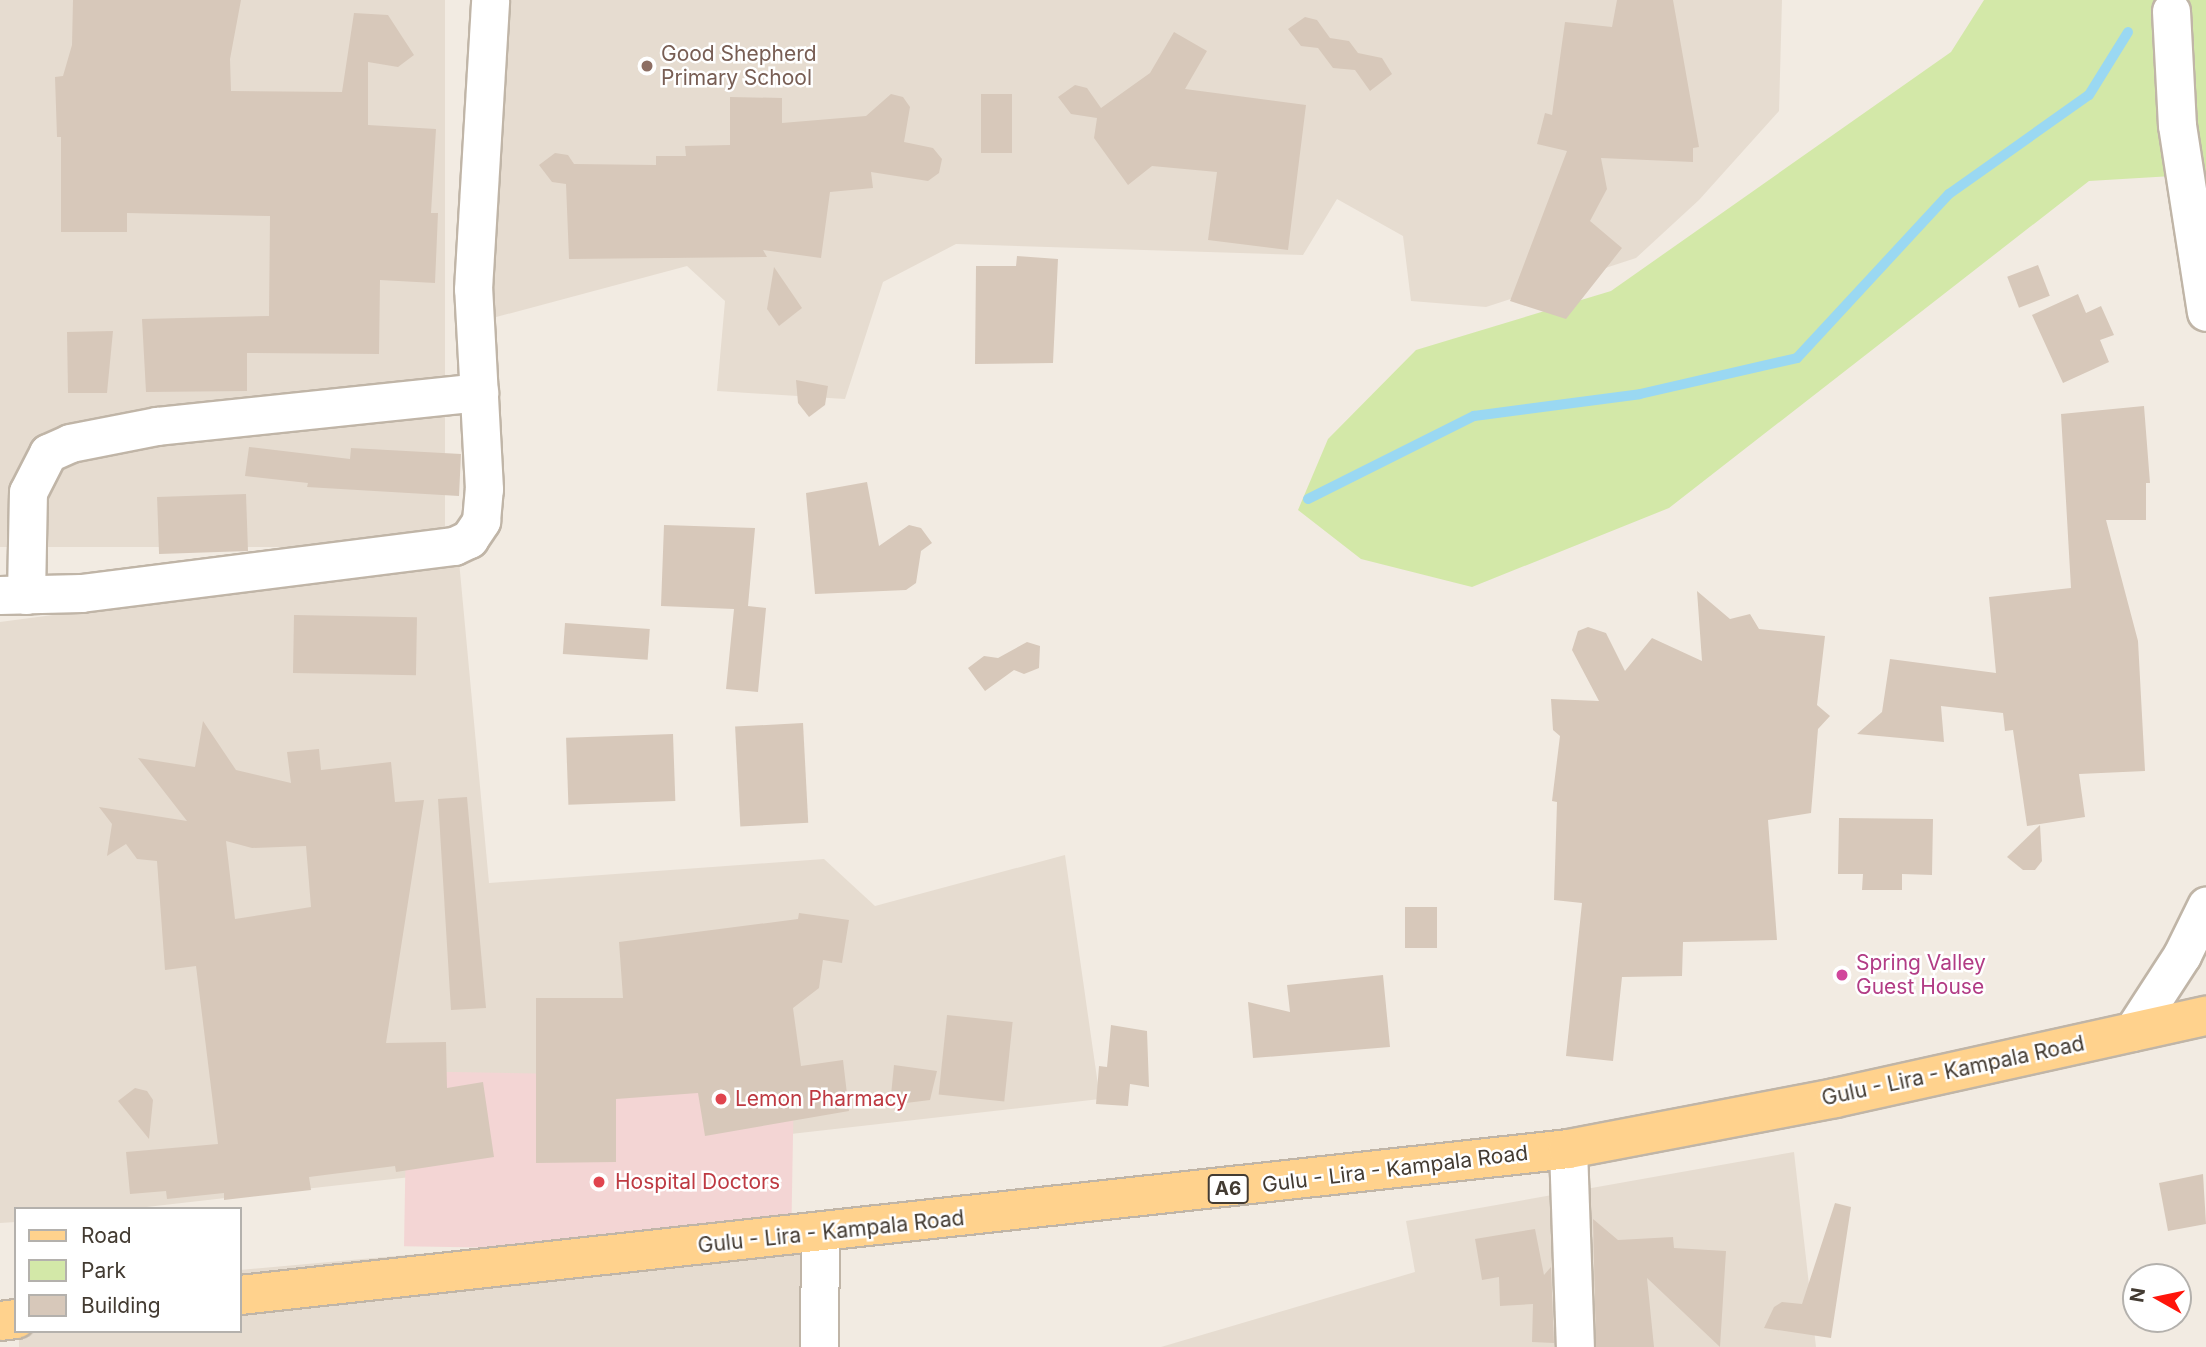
<!DOCTYPE html>
<html>
<head>
<meta charset="utf-8">
<style>
  body { margin:0 }
  #map { position:relative; width:2206px; height:1347px; overflow:hidden; background:#f2ebe2; font-family:Inter,sans-serif }
  div>[style] { position:absolute }
  [style*='--x'] { left:calc(var(--x)*1px); top:calc(var(--y)*1px); width:calc(var(--w)*1px); rotate:calc(var(--a)*1deg) }
  .residential>* { inset:0; background:#e6dcd0; transform-origin:0 0 }
  .medical>* { inset:0; background:#f3d5d4; transform-origin:0 0 }
  .green>* { inset:0; background:#d3e8a8 }
  .stream>* { height:10px; margin:-5px; padding:0 5px; transform-origin:5px; border-radius:5px; background:#9ad8f2 }
  .building>* { inset:0; background:#d7c8ba; transform-origin:0 0 }
  .roads { filter:drop-shadow(2px 0 #c0b5a7) drop-shadow(-2px 0 #c0b5a7) drop-shadow(0 2px #c0b5a7) drop-shadow(0 -2px #c0b5a7) }
  .street>* { height:37px; margin:-18.5px; padding:0 18.5px; transform-origin:18.5px; border-radius:18.5px; background:#fff }
  .primary>* { height:38px; margin:-19px; padding:0 19px; transform-origin:19px; border-radius:19px; background:#ffd28d }
  .dots>* { width:19px; height:19px; translate:-50% -50%; box-sizing:border-box; border:4px solid #fff; border-radius:50% }
  span { translate:-50% -50%; white-space:nowrap; text-align:center; line-height:1.15; -webkit-text-stroke:5px #fff; paint-order:stroke }
  .shield-label span { padding:2px 5px; background:#fff; border:2px solid; border-radius:5px; -webkit-text-stroke-width:0 }
  .shield-label { font-size:19px; color:#433b32; font-weight:700 }
  .education-label { font-size:21px; color:#785e54 }
  .left { translate:0 -50%; text-align:left }
  .hotel-label { font-size:21px; color:#b23c85 }
  .street-label { font-size:21px; color:#433b32 }
  .health-label { font-size:21px; color:#be3a42 }
  .legend { position:absolute; left:14px; top:1207px; width:228px; height:126px; box-sizing:border-box; background:#fff; border:2px solid #b4b1ad; margin:0; padding:9px 12px; list-style:none; font-size:21px; color:#433b32 }
  .legend li { display:flex; align-items:center; gap:14px; height:35px }
  .legend b { width:35px; border:2px solid #b4b1ad }
  .north { position:absolute; left:2122px; top:1263px; width:70px; height:70px; box-sizing:border-box; background:#fff; border:2px solid #b4b1ad; border-radius:50%; rotate:279deg; font-size:19px; font-weight:700; line-height:28px; text-align:center; color:#433b32 }
  .north::after { content:''; display:block; margin:auto; width:24px; height:32px; background:#ff150b; clip-path:polygon(50% 0,100% 100%,50% 72%,0 100%) }
</style>
</head>
<body>
<div id="map">
  <div class="residential">
    <div style="left:0;top:0;width:445px;height:547px"></div>
    <div style="clip-path:polygon(484px 0,1782px 0,1779px 111px,1699px 200px,1636px 258px,1486px 307px,1411px 301px,1403px 236px,1337px 199px,1303px 255px,956px 244px,883px 282px,845px 399px,717px 391px,725px 301px,687px 266px,474px 323px)"></div>
    <div style="clip-path:polygon(459px 561px,489px 883px,824px 859px,875px 906px,1065px 855px,1100px 1099px,129px 1209px,16px 1209px,16px 1222px,0 1223px,0 622px)"></div>
    <div style="clip-path:polygon(1794px 1152px,1816px 1347px,1161px 1347px,1415px 1272px,1406px 1221px)"></div>
    <div style="clip-path:polygon(830px 1217px,818px 1347px,19px 1347px,19px 1331px,240px 1331px,240px 1270px)"></div>
  </div>
  <div class="medical">
    <div style="left:794px;top:1078px;width:175px;height:387px;rotate:91deg"></div>
  </div>
  <div class="green">
    <div style="clip-path:polygon(1984px 0,2206px 0,2206px 174px,2089px 181px,1669px 508px,1472px 587px,1361px 559px,1298px 510px,1328px 439px,1416px 350px,1611px 291px,1951px 52px)"></div>
  </div>
  <div class="stream">
    <div style="--x:1308;--y:499;--w:186;--a:-26.6"></div>
    <div style="--x:1474;--y:416;--w:167;--a:-7.5"></div>
    <div style="--x:1640;--y:394;--w:161;--a:-12.9"></div>
    <div style="--x:1797;--y:358;--w:224;--a:-47.2"></div>
    <div style="--x:1949;--y:194;--w:171;--a:-35.3"></div>
    <div style="--x:2089;--y:95;--w:74;--a:-58.2"></div>
  </div>
  <div class="building">
    <div style="clip-path:polygon(73px 0,241px 0,230px 59px,231px 91px,342px 92px,354px 13px,388px 15px,414px 55px,398px 67px,368px 62px,368px 125px,436px 129px,431px 213px,438px 213px,435px 283px,380px 280px,379px 354px,247px 353px,247px 391px,146px 392px,142px 319px,269px 316px,270px 216px,127px 213px,127px 232px,61px 232px,61px 137px,57px 137px,55px 77px,63px 76px,72px 45px)"></div>
    <div style="clip-path:polygon(1617px 0,1673px 0,1699px 147px,1693px 148px,1693px 162px,1601px 158px,1607px 189px,1590px 221px,1622px 248px,1566px 319px,1510px 301px,1567px 151px,1537px 144px,1545px 113px,1552px 115px,1565px 22px,1612px 27px)"></div>
    <div style="clip-path:polygon(1305px 17px,1317px 20px,1330px 38px,1349px 41px,1358px 53px,1382px 58px,1392px 74px,1370px 91px,1355px 70px,1333px 68px,1318px 48px,1301px 46px,1288px 29px)"></div>
    <div style="clip-path:polygon(1174px 32px,1207px 51px,1185px 89px,1306px 105px,1288px 250px,1208px 240px,1217px 172px,1152px 166px,1128px 185px,1094px 138px,1097px 118px,1071px 114px,1058px 97px,1075px 85px,1087px 88px,1101px 108px,1150px 73px)"></div>
    <div style="clip-path:polygon(891px 94px,903px 97px,910px 107px,904px 142px,933px 148px,942px 159px,939px 173px,928px 181px,871px 172px,873px 188px,830px 192px,821px 258px,763px 250px,767px 257px,569px 259px,566px 184px,552px 182px,539px 165px,555px 153px,568px 155px,574px 164px,656px 165px,656px 156px,686px 156px,685px 146px,730px 145px,730px 97px,782px 98px,782px 123px,866px 116px)"></div>
    <div style="left:981px;top:94px;width:31px;height:59px"></div>
    <div style="clip-path:polygon(1017px 256px,1058px 259px,1053px 363px,975px 364px,976px 266px,1016px 266px)"></div>
    <div style="left:2038px;top:265px;width:33px;height:33px;rotate:69deg"></div>
    <div style="clip-path:polygon(774px 267px,802px 308px,779px 326px,767px 309px)"></div>
    <div style="clip-path:polygon(2078px 294px,2086px 313px,2101px 306px,2114px 335px,2100px 340px,2109px 362px,2063px 383px,2032px 315px)"></div>
    <div style="clip-path:polygon(113px 331px,107px 393px,68px 393px,67px 332px)"></div>
    <div style="clip-path:polygon(796px 380px,828px 386px,825px 405px,809px 417px,798px 403px)"></div>
    <div style="clip-path:polygon(2144px 406px,2150px 483px,2146px 483px,2146px 520px,2106px 520px,2138px 641px,2145px 771px,2079px 774px,2085px 817px,2027px 826px,2013px 730px,2005px 731px,2003px 713px,1941px 706px,1944px 742px,1857px 734px,1882px 712px,1890px 659px,1996px 673px,1989px 597px,2071px 588px,2061px 414px)"></div>
    <div style="clip-path:polygon(249px 447px,350px 459px,351px 448px,461px 454px,459px 496px,307px 487px,308px 483px,245px 476px)"></div>
    <div style="clip-path:polygon(867px 482px,879px 546px,909px 525px,921px 528px,932px 543px,921px 551px,916px 583px,906px 590px,815px 594px,806px 493px)"></div>
    <div style="left:246px;top:494px;width:57px;height:89px;rotate:88deg"></div>
    <div style="clip-path:polygon(664px 525px,755px 528px,748px 606px,766px 608px,758px 692px,726px 689px,734px 609px,661px 606px)"></div>
    <div style="clip-path:polygon(1697px 591px,1730px 619px,1750px 614px,1759px 629px,1825px 636px,1817px 705px,1830px 716px,1818px 729px,1811px 813px,1768px 820px,1777px 940px,1683px 942px,1682px 976px,1622px 977px,1613px 1061px,1566px 1056px,1582px 903px,1554px 900px,1557px 802px,1552px 801px,1560px 736px,1553px 730px,1551px 699px,1599px 701px,1572px 650px,1578px 631px,1588px 627px,1606px 633px,1625px 671px,1652px 638px,1702px 661px)"></div>
    <div style="left:294px;top:615px;width:123px;height:58px;rotate:1deg"></div>
    <div style="left:565px;top:623px;width:85px;height:31px;rotate:4deg"></div>
    <div style="clip-path:polygon(1027px 642px,1040px 646px,1039px 668px,1024px 674px,1014px 670px,985px 691px,968px 668px,984px 656px,998px 658px)"></div>
    <div style="clip-path:polygon(evenodd,203px 721px,236px 770px,291px 783px,287px 752px,319px 749px,321px 770px,391px 762px,395px 802px,424px 800px,386px 1043px,446px 1042px,447px 1088px,483px 1082px,494px 1157px,396px 1172px,395px 1166px,309px 1177px,311px 1190px,224px 1200px,224px 1193px,167px 1199px,166px 1191px,130px 1194px,126px 1152px,218px 1144px,196px 966px,165px 970px,157px 861px,137px 859px,126px 844px,107px 856px,112px 824px,99px 807px,187px 821px,138px 758px,195px 767px,203px 721px,226px 841px,252px 848px,306px 846px,311px 907px,235px 919px,226px 841px)"></div>
    <div style="left:803px;top:723px;width:100px;height:68px;rotate:87deg"></div>
    <div style="left:673px;top:734px;width:67px;height:107px;rotate:88deg"></div>
    <div style="clip-path:polygon(467px 797px,486px 1008px,451px 1010px,438px 799px)"></div>
    <div style="clip-path:polygon(1839px 818px,1933px 819px,1932px 875px,1902px 874px,1902px 890px,1862px 890px,1863px 874px,1838px 874px)"></div>
    <div style="clip-path:polygon(2040px 825px,2042px 861px,2035px 870px,2023px 870px,2007px 857px)"></div>
    <div style="left:1405px;top:907px;width:32px;height:41px"></div>
    <div style="clip-path:polygon(799px 913px,849px 920px,842px 963px,823px 960px,819px 988px,793px 1008px,801px 1066px,843px 1060px,849px 1111px,705px 1136px,698px 1093px,616px 1099px,616px 1162px,536px 1163px,536px 998px,623px 998px,619px 942px,798px 919px)"></div>
    <div style="clip-path:polygon(1383px 975px,1390px 1047px,1253px 1058px,1248px 1002px,1290px 1012px,1287px 985px)"></div>
    <div style="left:947px;top:1015px;width:66px;height:80px;rotate:6deg"></div>
    <div style="clip-path:polygon(1111px 1025px,1147px 1031px,1149px 1087px,1130px 1084px,1128px 1106px,1096px 1104px,1099px 1066px,1107px 1067px)"></div>
    <div style="clip-path:polygon(894px 1065px,937px 1071px,930px 1100px,890px 1105px)"></div>
    <div style="clip-path:polygon(135px 1088px,147px 1091px,153px 1100px,149px 1139px,118px 1101px)"></div>
    <div style="clip-path:polygon(2203px 1174px,2206px 1224px,2168px 1231px,2159px 1183px)"></div>
    <div style="clip-path:polygon(1835px 1203px,1851px 1207px,1831px 1338px,1764px 1328px,1774px 1307px,1782px 1302px,1802px 1304px)"></div>
    <div style="clip-path:polygon(1593px 1219px,1618px 1240px,1673px 1237px,1674px 1248px,1726px 1251px,1720px 1347px,1647px 1278px,1654px 1347px,1596px 1347px)"></div>
    <div style="clip-path:polygon(1535px 1229px,1544px 1275px,1551px 1267px,1554px 1343px,1532px 1342px,1533px 1304px,1500px 1306px,1499px 1277px,1482px 1280px,1475px 1239px)"></div>
  </div>
  <div class="roads">
    <div class="street">
      <div style="--x:2171;--y:11;--w:114;--a:87"></div>
      <div style="--x:2177;--y:125;--w:189;--a:81.2"></div>
      <div style="--x:0;--y:595;--w:81;--a:-1.4"></div>
      <div style="--x:81;--y:593;--w:376;--a:-7.2"></div>
      <div style="--x:454;--y:546;--w:17;--a:-25"></div>
      <div style="--x:469;--y:539;--w:22;--a:-56"></div>
      <div style="--x:481;--y:521;--w:32;--a:-85"></div>
      <div style="--x:484;--y:489;--w:200;--a:-93.1"></div>
      <div style="--x:473;--y:289;--w:289;--a:-86.6"></div>
      <div style="--x:26;--y:595;--w:103;--a:-88.9"></div>
      <div style="--x:28;--y:492;--w:44;--a:-62.9"></div>
      <div style="--x:48;--y:453;--w:24;--a:-24"></div>
      <div style="--x:70;--y:443;--w:89;--a:-11.1"></div>
      <div style="--x:157;--y:426;--w:324;--a:-6"></div>
      <div style="--x:2132;--y:1032;--w:92;--a:-57"></div>
      <div style="--x:2182;--y:955;--w:55;--a:-63.9"></div>
      <div style="--x:1568;--y:1149;--w:198;--a:88"></div>
      <div style="--x:819;--y:1347;--w:114;--a:-89.5"></div>
    </div>
    <div class="primary">
      <div style="--x:240;--y:1295;--w:1336;--a:-6.27"></div>
      <div style="--x:1568;--y:1149;--w:272;--a:-10.8"></div>
      <div style="--x:1835;--y:1098;--w:380;--a:-12.5"></div>
      <div style="--x:0;--y:1321;--w:16;--a:-7"></div>
    </div>
  </div>
  <div class="dots">
    <div style="left:647px;top:66px;background:#8d6e63"></div>
    <div style="left:1842px;top:975px;background:#d1479c"></div>
    <div style="left:721px;top:1099px;background:#e0444e"></div>
    <div style="left:599px;top:1182px;background:#e0444e"></div>
  </div>
  <div class="shield-label">
    <span style="left:1228px;top:1189px">A6</span>
  </div>
  <div class="education-label">
    <span class="left" style="left:661px;top:66px">Good Shepherd<br>Primary School</span>
  </div>
  <div class="hotel-label">
    <span class="left" style="left:1856px;top:975px">Spring Valley<br>Guest House</span>
  </div>
  <div class="street-label">
    <span style="left:1953px;top:1071px;rotate:-12deg">Gulu - Lira - Kampala Road</span>
    <span style="left:1395px;top:1169px;rotate:-7deg">Gulu - Lira - Kampala Road</span>
    <span style="left:831px;top:1232px;rotate:-6deg">Gulu - Lira - Kampala Road</span>
  </div>
  <div class="health-label">
    <span class="left" style="left:735px;top:1099px">Lemon Pharmacy</span>
    <span class="left" style="left:615px;top:1182px">Hospital Doctors</span>
  </div>
  <ul class="legend">
  <li><b style="height:9px;background:#ffd28d"></b>Road</li>
  <li><b style="height:19px;background:#d3e8a8"></b>Park</li>
  <li><b style="height:19px;background:#d7c8ba"></b>Building</li>
  </ul>
  <div class="north">N</div>
</div>
</body>
</html>
